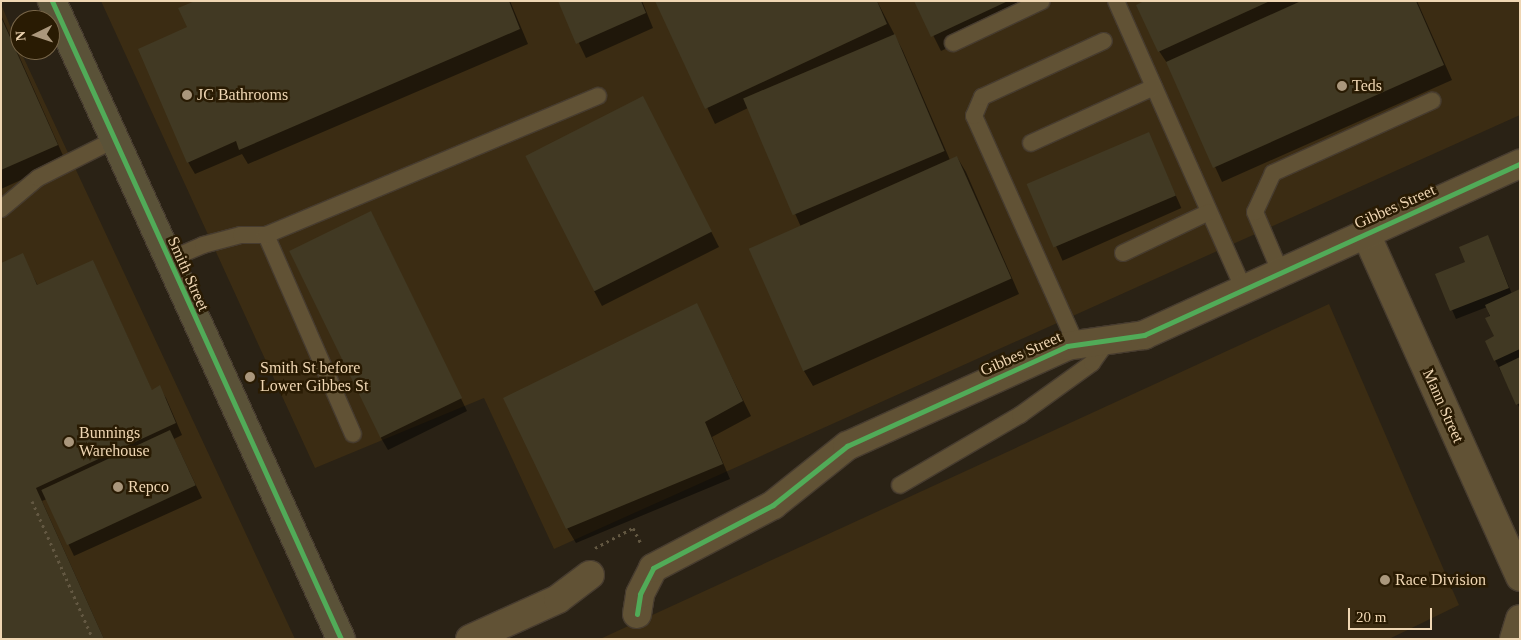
<!DOCTYPE html>
<html>
<head>
<meta charset="utf-8">
<style>
  body { margin:0 }
  #map { position:relative; width:1521px; height:640px; overflow:hidden; background:#2a2215; font-family:"Times New Roman",serif }
  div>[style] { position:absolute }
  [style*='--x'] { left:calc(var(--x)*1px); top:calc(var(--y)*1px); width:calc(var(--w)*1px); rotate:calc(var(--a)*1deg) }
  .built>* { inset:0; background:#3b2c13 }
  .shadow>* { inset:0; background:#0007; transform-origin:0 0 }
  .building>* { inset:0; background:#413923; transform-origin:0 0 }
  .path>* { height:3px; margin-top:-1.5px; transform-origin:0; background:repeating-linear-gradient(90deg,#635842 0 2.5px,transparent 0 6.5px) }
  .roads { filter:drop-shadow(1px 0 #473c2f) drop-shadow(-1px 0 #473c2f) drop-shadow(0 1px #473c2f) drop-shadow(0 -1px #473c2f) }
  .lane>* { height:16px; margin:-8px; padding:0 8px; transform-origin:8px; border-radius:8px; background:#615235 }
  .street>* { height:28px; margin:-14px; padding:0 14px; transform-origin:14px; border-radius:14px; background:#615235 }
  .secondary>* { height:28px; margin:-14px; padding:0 14px; transform-origin:14px; border-radius:14px; background:#5a5238 }
  .cycleway>* { height:5px; margin:-2.5px; padding:0 2.5px; transform-origin:2.5px; border-radius:2.5px; background:#51ab58 }
  .dots>* { width:14px; height:14px; translate:-50% -50%; box-sizing:border-box; border:2px solid #291b03; border-radius:50% }
  span { translate:-50% -50%; white-space:nowrap; text-align:center; line-height:1.15; -webkit-text-stroke:5px #291b03; paint-order:stroke }
  .poi-label { font-size:16px; color:#efd6b3 }
  .left { translate:0 -50%; text-align:left }
  .street-label { font-size:16px; color:#efd6b3 }
  .frame { position:absolute; inset:0; border:2px solid #efd6b3; pointer-events:none }
  .north { position:absolute; left:10px; top:10px; width:50px; height:50px; box-sizing:border-box; background:#291b03; border:1px solid #786649; border-radius:50%; rotate:266deg; font-size:14px; font-weight:700; line-height:20px; text-align:center; color:#efd6b3 }
  .north::after { content:''; display:block; margin:auto; width:18px; height:22px; background:#aa977c; clip-path:polygon(50% 0,100% 100%,50% 72%,0 100%) }
  .scale { position:absolute; left:1348px; top:608px; width:84px; height:22px; box-sizing:border-box; border:2px solid #efd6b3; border-top:0; padding-left:6px; font-size:15px; line-height:18px; white-space:nowrap; color:#efd6b3; -webkit-text-stroke:4px #291b03; paint-order:stroke }
</style>
</head>
<body>
<div id="map">
  <div class="built">
    <div style="clip-path:polygon(101px 1px,1520px 1px,1520px 115px,554px 549px,484px 398px,315px 468px)"></div>
    <div style="clip-path:polygon(1px 4px,20px 50px,295px 639px,1px 639px)"></div>
    <div style="clip-path:polygon(1329px 304px,1459px 605px,1389px 639px,600px 639px)"></div>
  </div>
  <div class="shadow">
    <div style="clip-path:polygon(198px 1px,510px 1px,528px 44px,248px 164px,242px 154px,195px 174px,188px 162px)"></div>
    <div style="clip-path:polygon(559px 1px,642px 1px,653px 28px,586px 58px)"></div>
    <div style="clip-path:polygon(656px 1px,877px 1px,903px 51px,950px 160px,957px 157px,966px 172px,1019px 294px,813px 386px,804px 371px,801px 227px,748px 108px,715px 124px)"></div>
    <div style="clip-path:polygon(916px 1px,1048px 1px,941px 51px)"></div>
    <div style="clip-path:polygon(1147px 1px,1417px 1px,1452px 80px,1222px 182px,1169px 66px,1159px 51px)"></div>
    <div style="clip-path:polygon(1px 15px,65px 160px,1px 189px)"></div>
    <div style="clip-path:polygon(643px 98px,719px 247px,602px 306px,594px 291px)"></div>
    <div style="left:1148px;top:133px;width:82px;height:130px;rotate:66deg"></div>
    <div style="clip-path:polygon(377px 224px,467px 411px,388px 450px,381px 438px)"></div>
    <div style="clip-path:polygon(1488px 236px,1512px 294px,1520px 290px,1520px 409px,1495px 360px,1495px 337px,1487px 307px,1456px 319px,1437px 275px,1467px 263px)"></div>
    <div style="clip-path:polygon(22px 255px,38px 286px,93px 261px,152px 391px,159px 387px,166px 398px,182px 435px,174px 439px,202px 498px,74px 556px,47px 499px,42px 501px,104px 639px,1px 639px)"></div>
    <div style="clip-path:polygon(696px 305px,751px 416px,712px 437px,730px 479px,576px 543px,567px 528px)"></div>
  </div>
  <div class="building">
    <div style="clip-path:polygon(195px 1px,509px 1px,520px 29px,239px 150px,236px 141px,187px 163px,138px 49px,187px 27px,178px 8px)"></div>
    <div style="clip-path:polygon(558px 1px,641px 1px,646px 13px,576px 44px)"></div>
    <div style="clip-path:polygon(655px 1px,877px 1px,887px 24px,705px 109px)"></div>
    <div style="clip-path:polygon(914px 1px,1008px 1px,931px 37px)"></div>
    <div style="clip-path:polygon(1144px 1px,1270px 1px,1158px 52px,1136px 5px)"></div>
    <div style="clip-path:polygon(1301px 1px,1416px 1px,1444px 65px,1213px 168px,1166px 62px)"></div>
    <div style="clip-path:polygon(1px 17px,58px 145px,1px 170px)"></div>
    <div style="left:895px;top:34px;width:127px;height:165px;rotate:67deg"></div>
    <div style="left:643px;top:96px;width:152px;height:132px;rotate:63deg"></div>
    <div style="left:1149px;top:132px;width:69px;height:133px;rotate:67deg"></div>
    <div style="left:957px;top:156px;width:134px;height:228px;rotate:66deg"></div>
    <div style="left:371px;top:211px;width:208px;height:91px;rotate:64deg"></div>
    <div style="clip-path:polygon(1488px 235px,1509px 288px,1450px 311px,1435px 274px,1465px 262px,1459px 247px)"></div>
    <div style="clip-path:polygon(23px 253px,37px 285px,93px 260px,152px 390px,160px 385px,176px 423px,36px 488px,104px 639px,1px 639px,1px 263px)"></div>
    <div style="clip-path:polygon(1520px 289px,1520px 349px,1494px 361px,1485px 341px,1494px 336px,1485px 318px,1490px 316px,1485px 305px)"></div>
    <div style="clip-path:polygon(697px 303px,743px 401px,705px 422px,723px 464px,566px 529px,503px 398px)"></div>
    <div style="clip-path:polygon(1520px 357px,1520px 403px,1516px 405px,1499px 367px)"></div>
    <div style="left:170px;top:430px;width:61px;height:142px;rotate:65deg"></div>
  </div>
  <div class="path">
    <div style="--x:32;--y:501;--w:151;--a:66.2"></div>
    <div style="--x:595;--y:548;--w:43;--a:-27.8"></div>
    <div style="--x:633;--y:528;--w:18;--a:63"></div>
  </div>
  <div class="roads">
    <div class="lane">
      <div style="--x:1116;--y:1;--w:314;--a:66.1"></div>
      <div style="--x:953;--y:43;--w:98;--a:-25.3"></div>
      <div style="--x:1031;--y:143;--w:135;--a:-24.5"></div>
      <div style="--x:1;--y:209;--w:48;--a:-40"></div>
      <div style="--x:38;--y:178;--w:85;--a:-26.6"></div>
      <div style="--x:266;--y:235;--w:217;--a:66.4"></div>
      <div style="--x:1123;--y:253;--w:95;--a:-25.5"></div>
      <div style="--x:168;--y:260;--w:38;--a:-23"></div>
      <div style="--x:203;--y:245;--w:39;--a:-15"></div>
      <div style="--x:241;--y:235;--w:25;--a:0"></div>
      <div style="--x:266;--y:235;--w:360;--a:-22.7"></div>
      <div style="--x:1280;--y:271;--w:64;--a:-113"></div>
      <div style="--x:1255;--y:212;--w:43;--a:-65.2"></div>
      <div style="--x:1273;--y:173;--w:175;--a:-24.4"></div>
      <div style="--x:1076;--y:344;--w:250;--a:-114.1"></div>
      <div style="--x:974;--y:116;--w:21;--a:-67"></div>
      <div style="--x:982;--y:97;--w:134;--a:-24.7"></div>
      <div style="--x:900;--y:485;--w:139;--a:-30.3"></div>
      <div style="--x:1020;--y:415;--w:89;--a:-35.8"></div>
      <div style="--x:1092;--y:363;--w:28;--a:-55"></div>
    </div>
    <div class="street">
      <div style="--x:1366;--y:234;--w:376;--a:65.8"></div>
      <div style="--x:637;--y:614;--w:20;--a:-81"></div>
      <div style="--x:640;--y:594;--w:29;--a:-63"></div>
      <div style="--x:653;--y:568;--w:136;--a:-27.7"></div>
      <div style="--x:773;--y:505;--w:95;--a:-38.6"></div>
      <div style="--x:847;--y:446;--w:242;--a:-24.4"></div>
      <div style="--x:1067;--y:346;--w:78;--a:-8.1"></div>
      <div style="--x:1144;--y:335;--w:413;--a:-24.5"></div>
      <div style="--x:470;--y:639;--w:97;--a:-24.4"></div>
      <div style="--x:558;--y:599;--w:40;--a:-37"></div>
      <div style="--x:1514;--y:639;--w:21;--a:-73"></div>
    </div>
    <div class="secondary">
      <div style="--x:52;--y:1;--w:700;--a:65.63"></div>
    </div>
  </div>
  <div class="cycleway">
    <div style="--x:52;--y:1;--w:700;--a:65.63"></div>
    <div style="--x:637;--y:614;--w:20;--a:-81"></div>
    <div style="--x:640;--y:594;--w:29;--a:-63"></div>
    <div style="--x:653;--y:568;--w:136;--a:-27.7"></div>
    <div style="--x:773;--y:505;--w:95;--a:-38.6"></div>
    <div style="--x:847;--y:446;--w:242;--a:-24.4"></div>
    <div style="--x:1067;--y:346;--w:78;--a:-8.1"></div>
    <div style="--x:1144;--y:335;--w:413;--a:-24.5"></div>
  </div>
  <div class="dots">
    <div style="left:1342px;top:86px;background:#aa977c"></div>
    <div style="left:187px;top:95px;background:#aa977c"></div>
    <div style="left:250px;top:377px;background:#aa977c"></div>
    <div style="left:69px;top:442px;background:#aa977c"></div>
    <div style="left:118px;top:487px;background:#aa977c"></div>
    <div style="left:1385px;top:580px;background:#aa977c"></div>
  </div>
  <div class="poi-label">
    <span class="left" style="left:1352px;top:86px">Teds</span>
    <span class="left" style="left:197px;top:95px">JC Bathrooms</span>
    <span class="left" style="left:260px;top:377px">Smith St before<br>Lower Gibbes St</span>
    <span class="left" style="left:79px;top:442px">Bunnings<br>Warehouse</span>
    <span class="left" style="left:128px;top:487px">Repco</span>
    <span class="left" style="left:1395px;top:580px">Race Division</span>
  </div>
  <div class="street-label">
    <span style="left:1395px;top:207px;rotate:-24deg">Gibbes Street</span>
    <span style="left:188px;top:274px;rotate:66deg">Smith Street</span>
    <span style="left:1021px;top:354px;rotate:-24deg">Gibbes Street</span>
    <span style="left:1443px;top:406px;rotate:66deg">Mann Street</span>
  </div>
  <div class="frame"></div>
  <div class="north">N</div>
  <div class="scale">20 m</div>
</div>
</body>
</html>
